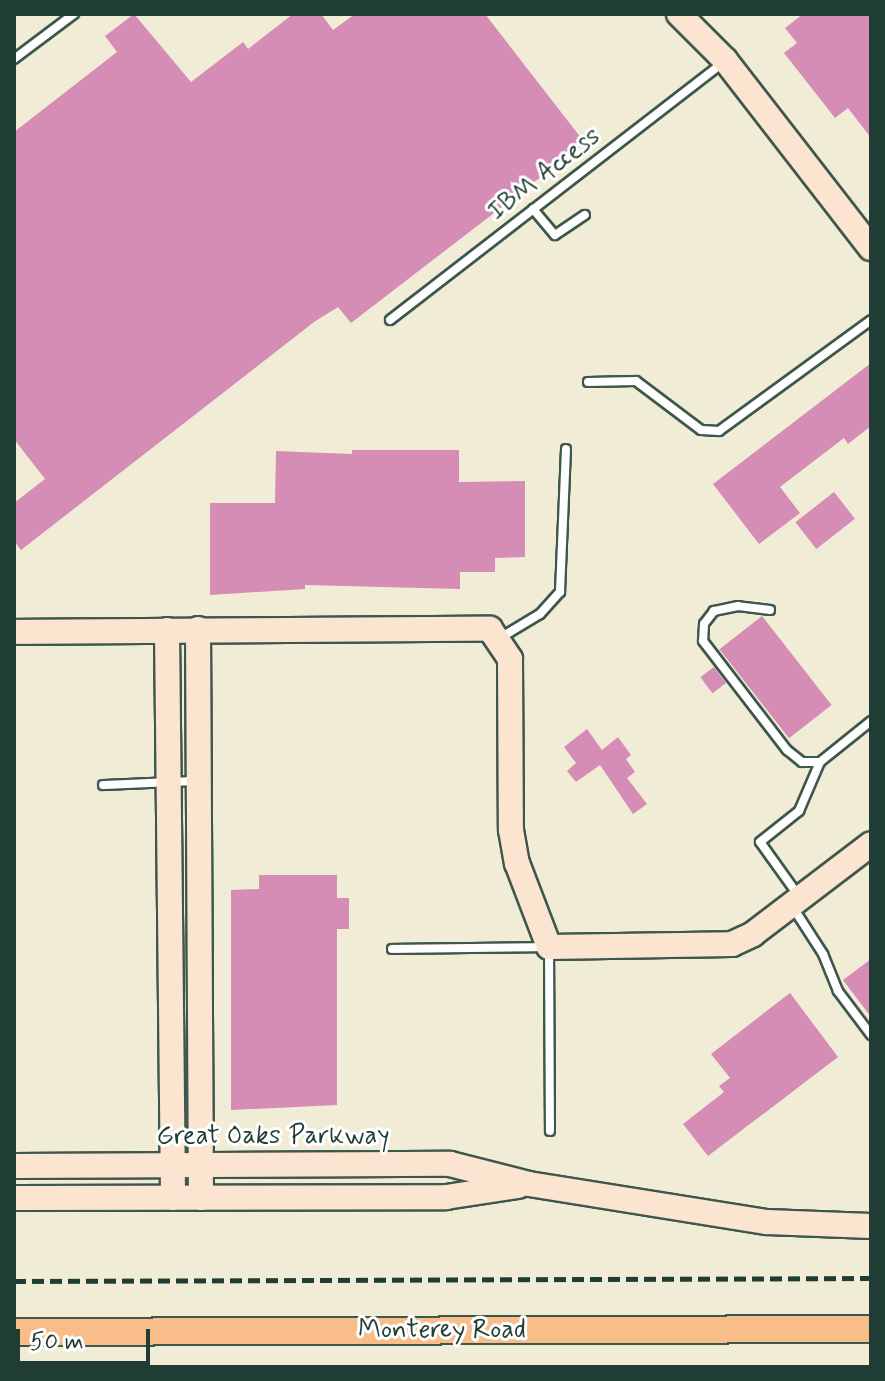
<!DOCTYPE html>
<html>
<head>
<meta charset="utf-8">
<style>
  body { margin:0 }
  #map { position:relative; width:885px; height:1381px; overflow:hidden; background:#f1ecd5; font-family:Mynerve,sans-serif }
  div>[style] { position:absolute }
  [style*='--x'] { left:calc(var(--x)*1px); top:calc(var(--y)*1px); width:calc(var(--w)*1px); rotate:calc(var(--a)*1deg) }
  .building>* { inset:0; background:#d58cb5; transform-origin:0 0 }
  .roads { filter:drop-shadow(2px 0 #3e574c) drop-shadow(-2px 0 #3e574c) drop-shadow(0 2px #3e574c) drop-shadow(0 -2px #3e574c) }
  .lane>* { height:8px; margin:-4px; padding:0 4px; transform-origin:4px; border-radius:4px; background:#fff }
  .secondary>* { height:24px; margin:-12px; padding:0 12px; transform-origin:12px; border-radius:12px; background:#fce5d0 }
  .primary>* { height:26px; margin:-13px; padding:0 13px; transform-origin:13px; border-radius:13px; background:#f8bd89 }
  .rail>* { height:5px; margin-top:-2.5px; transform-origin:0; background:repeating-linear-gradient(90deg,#1f3d34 0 12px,transparent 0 18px) }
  span { translate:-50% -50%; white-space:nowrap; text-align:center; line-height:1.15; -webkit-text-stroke:6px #fff; paint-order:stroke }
  .street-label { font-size:26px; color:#1f3d34 }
  .frame { position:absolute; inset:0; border:16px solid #1f3d34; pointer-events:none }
  .scale { position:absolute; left:16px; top:1329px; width:134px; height:36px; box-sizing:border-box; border:4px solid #1f3d34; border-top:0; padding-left:10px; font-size:24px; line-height:28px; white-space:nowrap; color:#1f3d34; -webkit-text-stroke:6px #fff; paint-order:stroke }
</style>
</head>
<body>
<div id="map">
  <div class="building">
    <div style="clip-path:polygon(134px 14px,191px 82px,243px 42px,248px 49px,293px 14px,321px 14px,333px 30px,355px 14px,485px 14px,585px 143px,351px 323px,338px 307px,314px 322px,21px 550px,14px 541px,14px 503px,45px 479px,14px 439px,14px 132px,117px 52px,105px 36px)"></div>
    <div style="clip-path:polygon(803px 14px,871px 14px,871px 138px,848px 108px,835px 118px,784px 53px,797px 43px,785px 28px)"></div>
    <div style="clip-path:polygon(871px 363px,871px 426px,848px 444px,844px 438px,780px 487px,800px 513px,759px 544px,713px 484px)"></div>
    <div style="clip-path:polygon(352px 450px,459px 450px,459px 482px,525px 481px,525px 557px,495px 558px,495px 572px,460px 572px,460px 589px,305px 585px,305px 589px,210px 595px,210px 503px,275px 503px,276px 451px,352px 454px)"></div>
    <div style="left:834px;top:492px;width:34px;height:49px;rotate:52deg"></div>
    <div style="left:762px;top:616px;width:113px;height:54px;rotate:52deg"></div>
    <div style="left:714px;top:667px;width:20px;height:17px;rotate:53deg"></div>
    <div style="clip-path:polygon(587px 729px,602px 750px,618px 737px,631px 755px,626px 759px,635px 772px,627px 778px,647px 804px,633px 814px,600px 765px,576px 782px,567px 771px,576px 763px,564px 747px)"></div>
    <div style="clip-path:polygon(259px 875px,337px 875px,337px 898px,349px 898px,349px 929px,337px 929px,337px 1105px,231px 1110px,231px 890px,259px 889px)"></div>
    <div style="clip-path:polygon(871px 959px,871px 1017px,843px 980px)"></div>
    <div style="clip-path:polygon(790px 993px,838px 1057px,708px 1156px,683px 1124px,724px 1092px,719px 1086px,730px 1078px,711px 1054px)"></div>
  </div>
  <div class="roads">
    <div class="lane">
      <div style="--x:14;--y:59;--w:75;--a:-36.9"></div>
      <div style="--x:533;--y:209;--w:34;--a:50"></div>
      <div style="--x:555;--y:235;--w:36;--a:-34"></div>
      <div style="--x:390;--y:320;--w:423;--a:-37.7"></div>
      <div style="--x:588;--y:382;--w:48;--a:-1.2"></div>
      <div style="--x:636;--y:381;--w:81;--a:37"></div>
      <div style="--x:701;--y:430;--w:18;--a:3"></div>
      <div style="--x:719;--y:431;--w:188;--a:-36.1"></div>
      <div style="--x:770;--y:610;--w:32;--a:-173"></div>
      <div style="--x:738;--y:606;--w:25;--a:168"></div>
      <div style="--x:714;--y:611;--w:16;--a:128"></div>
      <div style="--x:704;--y:624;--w:17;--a:93"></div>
      <div style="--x:703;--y:641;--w:138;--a:52.4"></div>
      <div style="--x:787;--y:750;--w:19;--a:39"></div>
      <div style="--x:802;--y:762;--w:18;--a:0"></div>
      <div style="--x:820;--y:762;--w:65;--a:-38.8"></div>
      <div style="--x:500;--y:638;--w:47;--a:-31"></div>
      <div style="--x:540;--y:614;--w:30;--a:-48"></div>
      <div style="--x:560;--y:592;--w:143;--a:-87.6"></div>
      <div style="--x:103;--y:785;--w:93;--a:-2.5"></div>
      <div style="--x:798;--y:895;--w:65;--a:-125.6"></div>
      <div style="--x:760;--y:842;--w:50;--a:-38.5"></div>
      <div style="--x:799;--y:811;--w:53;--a:-66.8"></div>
      <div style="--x:794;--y:909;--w:54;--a:57.2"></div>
      <div style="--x:823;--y:954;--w:40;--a:68"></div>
      <div style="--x:838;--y:991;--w:55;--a:53.1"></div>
      <div style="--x:392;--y:949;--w:157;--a:-0.7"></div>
      <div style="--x:549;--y:947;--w:184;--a:89.7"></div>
    </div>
    <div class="secondary">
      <div style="--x:679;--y:14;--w:65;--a:45"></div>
      <div style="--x:725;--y:60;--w:238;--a:52.2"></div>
      <div style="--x:198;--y:629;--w:569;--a:89.7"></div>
      <div style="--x:167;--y:630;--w:568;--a:89.39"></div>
      <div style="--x:14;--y:632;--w:476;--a:-0.4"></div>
      <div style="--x:490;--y:629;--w:36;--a:56"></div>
      <div style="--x:510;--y:659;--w:171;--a:89.7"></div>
      <div style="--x:511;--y:830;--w:34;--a:80"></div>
      <div style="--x:517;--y:863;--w:90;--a:69.1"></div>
      <div style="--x:549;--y:947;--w:183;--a:-0.9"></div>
      <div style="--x:732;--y:944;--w:23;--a:-25"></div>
      <div style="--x:753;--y:934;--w:148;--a:-37.3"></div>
      <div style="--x:14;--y:1166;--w:436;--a:-0.3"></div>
      <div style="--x:450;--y:1164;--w:81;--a:14.2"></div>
      <div style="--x:529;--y:1184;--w:241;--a:9.1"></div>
      <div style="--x:767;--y:1222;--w:104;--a:2.2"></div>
      <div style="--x:14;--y:1198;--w:432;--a:-0.1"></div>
      <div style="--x:446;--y:1197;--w:73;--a:-8.7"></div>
    </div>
    <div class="primary">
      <div style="--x:14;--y:1332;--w:857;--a:-0.2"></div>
    </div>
  </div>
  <div class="rail">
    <div style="--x:14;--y:1281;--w:857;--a:-0.2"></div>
  </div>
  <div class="street-label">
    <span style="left:545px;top:175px;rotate:-38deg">IBM Access</span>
    <span style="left:273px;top:1137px">Great Oaks Parkway</span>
    <span style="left:442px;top:1331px">Monterey Road</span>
  </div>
  <div class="frame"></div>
  <div class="scale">50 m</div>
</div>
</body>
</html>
